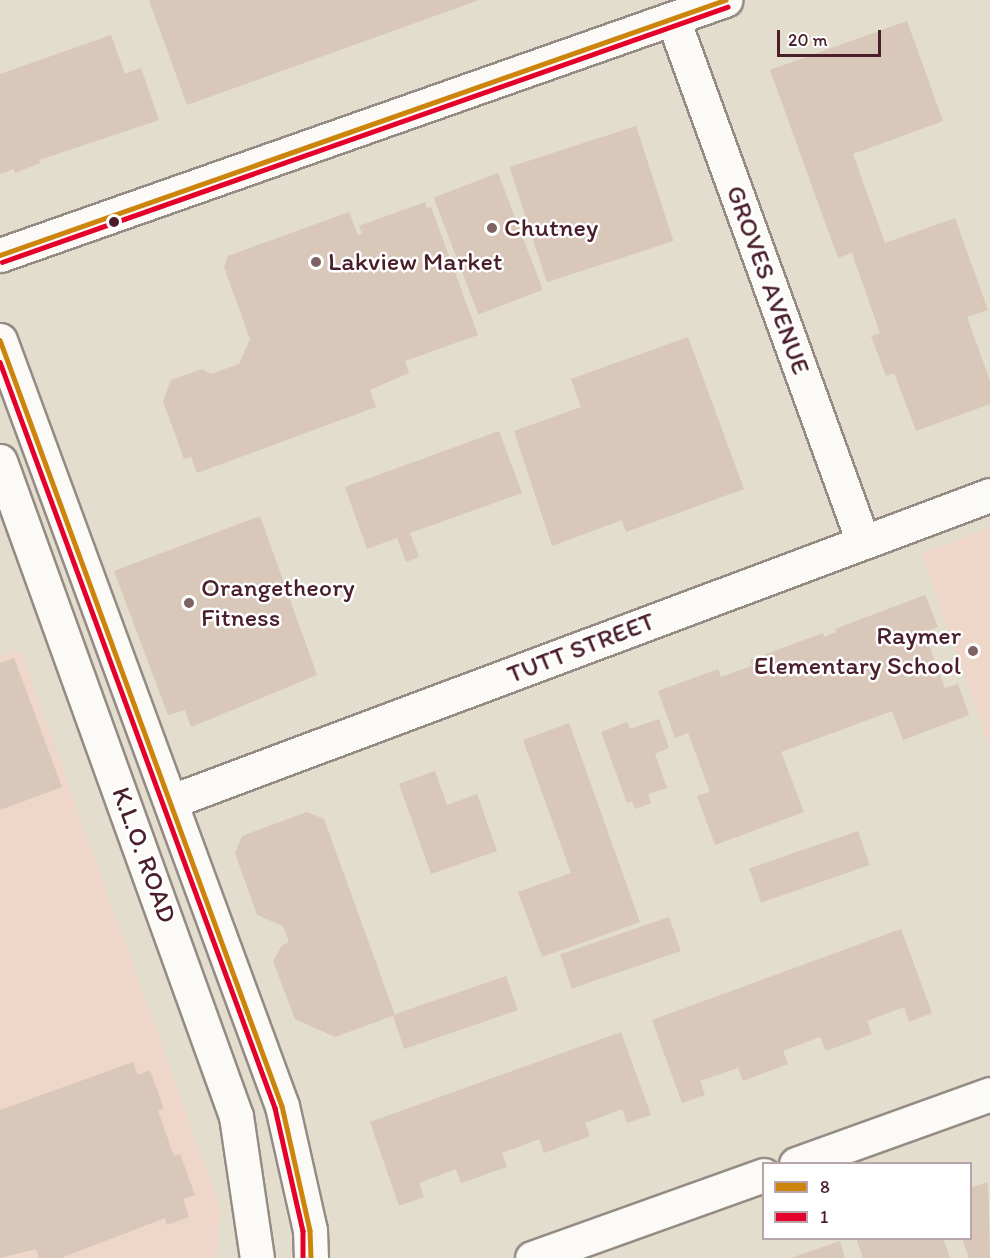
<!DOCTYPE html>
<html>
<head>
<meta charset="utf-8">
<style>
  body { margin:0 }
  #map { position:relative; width:990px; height:1258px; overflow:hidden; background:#e2ddcc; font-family:Itim,sans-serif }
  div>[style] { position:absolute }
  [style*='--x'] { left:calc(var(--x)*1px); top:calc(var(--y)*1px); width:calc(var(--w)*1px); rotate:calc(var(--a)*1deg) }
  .built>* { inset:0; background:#eed6c9 }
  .building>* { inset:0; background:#d9c7b9; transform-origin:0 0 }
  .roads { filter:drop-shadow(2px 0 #958b84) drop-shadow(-2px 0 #958b84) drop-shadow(0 2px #958b84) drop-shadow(0 -2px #958b84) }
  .minor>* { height:33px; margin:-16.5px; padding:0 16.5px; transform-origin:16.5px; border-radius:16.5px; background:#fbfaf7 }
  .tertiary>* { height:33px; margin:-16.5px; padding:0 16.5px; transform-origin:16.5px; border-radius:16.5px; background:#fbfaf7 }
  .secondary>* { height:33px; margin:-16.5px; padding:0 16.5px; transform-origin:16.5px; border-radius:16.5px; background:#fbfaf7 }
  .bus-1>* { height:4.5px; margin:-2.25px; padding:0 2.25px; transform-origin:2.25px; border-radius:2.25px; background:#cc840b }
  .bus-2>* { height:4.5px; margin:-2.25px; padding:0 2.25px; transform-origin:2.25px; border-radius:2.25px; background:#e4002b }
  .dots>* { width:16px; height:16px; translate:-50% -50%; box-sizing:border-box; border:3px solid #fff; border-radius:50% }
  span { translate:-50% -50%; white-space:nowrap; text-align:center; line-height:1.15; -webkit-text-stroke:5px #fff; paint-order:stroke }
  .poi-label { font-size:26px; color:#4a1f2b }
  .left { translate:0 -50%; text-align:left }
  .right { translate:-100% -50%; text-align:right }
  .street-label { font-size:26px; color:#4a1f2b }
  .legend { position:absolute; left:762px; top:1162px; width:210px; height:78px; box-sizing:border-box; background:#fff; border:2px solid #b7a5aa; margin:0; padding:8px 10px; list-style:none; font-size:18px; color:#4a1f2b }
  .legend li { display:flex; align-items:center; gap:12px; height:30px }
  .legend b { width:30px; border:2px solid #b7a5aa }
  .scale { position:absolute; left:777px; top:30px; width:104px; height:27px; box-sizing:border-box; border:3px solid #4a1f2b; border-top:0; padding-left:8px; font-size:18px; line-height:21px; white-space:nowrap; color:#4a1f2b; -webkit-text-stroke:4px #fff; paint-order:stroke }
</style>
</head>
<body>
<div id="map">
  <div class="built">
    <div style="clip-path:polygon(990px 528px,990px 748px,921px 553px)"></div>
    <div style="clip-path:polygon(20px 649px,220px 1207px,217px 1258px,0 1258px,0 656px)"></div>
  </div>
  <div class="building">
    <div style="clip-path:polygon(149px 0,479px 0,187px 105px)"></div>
    <div style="clip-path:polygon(907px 21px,943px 121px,853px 154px,885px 243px,955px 218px,988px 310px,967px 317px,990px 381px,990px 404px,916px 431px,894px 373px,886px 376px,871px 336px,880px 333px,852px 253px,838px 258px,770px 70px)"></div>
    <div style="clip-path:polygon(111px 35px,125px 74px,141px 68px,159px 120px,39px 160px,40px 163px,15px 173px,14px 169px,0 174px,0 74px)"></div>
    <div style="left:636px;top:126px;width:121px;height:133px;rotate:72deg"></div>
    <div style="left:498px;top:173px;width:125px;height:69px;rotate:69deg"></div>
    <div style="clip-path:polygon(425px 202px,427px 208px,431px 207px,478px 335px,405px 361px,409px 373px,370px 390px,376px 407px,197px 473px,191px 457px,184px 459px,163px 401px,171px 380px,202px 369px,211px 374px,239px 364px,250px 339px,224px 267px,228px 256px,349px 212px,358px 235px,362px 233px,359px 226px)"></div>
    <div style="clip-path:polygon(688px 337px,744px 489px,626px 532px,622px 520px,552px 546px,514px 431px,581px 407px,571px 379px)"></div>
    <div style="clip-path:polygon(499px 431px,522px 493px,410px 533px,419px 557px,406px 562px,397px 538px,367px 549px,345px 487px)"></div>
    <div style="clip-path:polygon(260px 516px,317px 675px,191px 727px,185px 710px,168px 715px,114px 571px)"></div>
    <div style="clip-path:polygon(925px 595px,938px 627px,924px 632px,945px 688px,958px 684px,969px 715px,903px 740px,892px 711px,781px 752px,804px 812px,715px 845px,697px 796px,710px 792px,688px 733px,675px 738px,658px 691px,718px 669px,721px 677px,752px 666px,750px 660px,823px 633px,824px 637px,836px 632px,835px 629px)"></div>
    <div style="clip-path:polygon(14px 658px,62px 787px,0 810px,0 663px)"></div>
    <div style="clip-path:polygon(659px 719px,669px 748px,655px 754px,667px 788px,648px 794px,651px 803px,635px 809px,632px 801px,627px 803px,601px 732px,627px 722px,630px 729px)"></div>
    <div style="clip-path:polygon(569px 723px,640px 922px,542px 957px,518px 892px,571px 873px,523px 740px)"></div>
    <div style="clip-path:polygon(435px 771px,447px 805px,477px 794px,497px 851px,431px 874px,399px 784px)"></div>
    <div style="clip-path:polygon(307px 812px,324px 819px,395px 1015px,335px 1037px,295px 1019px,273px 961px,282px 945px,289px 942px,283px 926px,257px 915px,235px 853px,242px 836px)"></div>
    <div style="left:858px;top:831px;width:36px;height:115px;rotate:71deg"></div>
    <div style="left:669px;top:917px;width:36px;height:115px;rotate:71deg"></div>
    <div style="clip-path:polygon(901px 929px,932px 1013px,909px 1022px,904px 1007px,867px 1021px,872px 1034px,826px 1051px,820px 1037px,783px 1051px,788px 1064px,743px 1081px,738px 1068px,700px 1081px,705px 1095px,682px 1103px,652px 1020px)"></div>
    <div style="left:506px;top:976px;width:36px;height:120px;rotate:71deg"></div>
    <div style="clip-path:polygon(621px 1032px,651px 1115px,627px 1123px,622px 1109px,585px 1123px,590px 1136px,544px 1153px,539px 1139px,502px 1153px,507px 1167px,461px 1183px,456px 1169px,419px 1183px,424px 1197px,399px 1206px,370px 1122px)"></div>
    <div style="clip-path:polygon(133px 1062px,138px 1075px,150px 1070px,164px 1109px,158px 1111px,174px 1156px,180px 1154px,195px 1195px,183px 1199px,189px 1217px,167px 1225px,165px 1218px,61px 1258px,39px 1258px,36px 1249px,0 1258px,0 1110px)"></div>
    <div style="clip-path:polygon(988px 1182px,990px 1258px,969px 1258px,962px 1238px,970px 1238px,970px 1188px)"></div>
    <div style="clip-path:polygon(856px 1238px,943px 1238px,950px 1258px,863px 1258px)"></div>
    <div style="clip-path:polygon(840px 1241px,845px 1258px,791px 1258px)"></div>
  </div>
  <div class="roads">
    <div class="minor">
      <div style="--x:673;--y:19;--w:556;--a:70.03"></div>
      <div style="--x:172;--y:801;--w:873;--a:-20.51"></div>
    </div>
    <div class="tertiary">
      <div style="--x:0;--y:255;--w:769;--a:-19.38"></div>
      <div style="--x:0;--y:340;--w:816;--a:69.79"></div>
      <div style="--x:282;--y:1106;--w:127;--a:77.3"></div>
      <div style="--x:310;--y:1230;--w:28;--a:88"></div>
      <div style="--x:0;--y:461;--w:696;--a:70.19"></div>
      <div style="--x:236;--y:1116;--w:144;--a:81.6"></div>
    </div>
    <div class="secondary">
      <div style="--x:796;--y:1164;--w:206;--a:-19.8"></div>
      <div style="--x:532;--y:1258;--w:246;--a:-19.7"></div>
    </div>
  </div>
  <div class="bus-1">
    <div style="--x:0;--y:255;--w:769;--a:-19.38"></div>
    <div style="--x:0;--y:340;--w:816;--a:69.79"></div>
    <div style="--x:282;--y:1106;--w:127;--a:77.3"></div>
    <div style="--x:310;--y:1230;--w:28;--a:88"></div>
  </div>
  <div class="bus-2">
    <div style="--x:2;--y:262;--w:769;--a:-19.38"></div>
    <div style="--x:0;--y:362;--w:795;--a:69.76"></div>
    <div style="--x:275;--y:1108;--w:126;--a:77.2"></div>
    <div style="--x:303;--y:1231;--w:27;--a:90"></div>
  </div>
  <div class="dots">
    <div style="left:114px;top:222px;background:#4a1f2b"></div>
    <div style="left:492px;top:228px;background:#7f6263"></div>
    <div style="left:316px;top:262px;background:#7f6263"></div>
    <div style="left:189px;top:603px;background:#7f6263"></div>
    <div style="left:973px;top:651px;background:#7f6263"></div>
  </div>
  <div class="poi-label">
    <span class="left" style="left:504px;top:228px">Chutney</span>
    <span class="left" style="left:328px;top:262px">Lakview Market</span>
    <span class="left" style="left:201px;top:603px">Orangetheory<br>Fitness</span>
    <span class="right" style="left:961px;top:651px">Raymer<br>Elementary School</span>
  </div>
  <div class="street-label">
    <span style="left:768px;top:280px;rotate:70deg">GROVES AVENUE</span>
    <span style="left:581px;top:648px;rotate:-21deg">TUTT STREET</span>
    <span style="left:144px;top:855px;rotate:70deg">K.L.O. ROAD</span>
  </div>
  <ul class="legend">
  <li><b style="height:8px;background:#cc840b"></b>8</li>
  <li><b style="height:8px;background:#e4002b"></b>1</li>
  </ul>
  <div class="scale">20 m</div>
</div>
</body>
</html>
